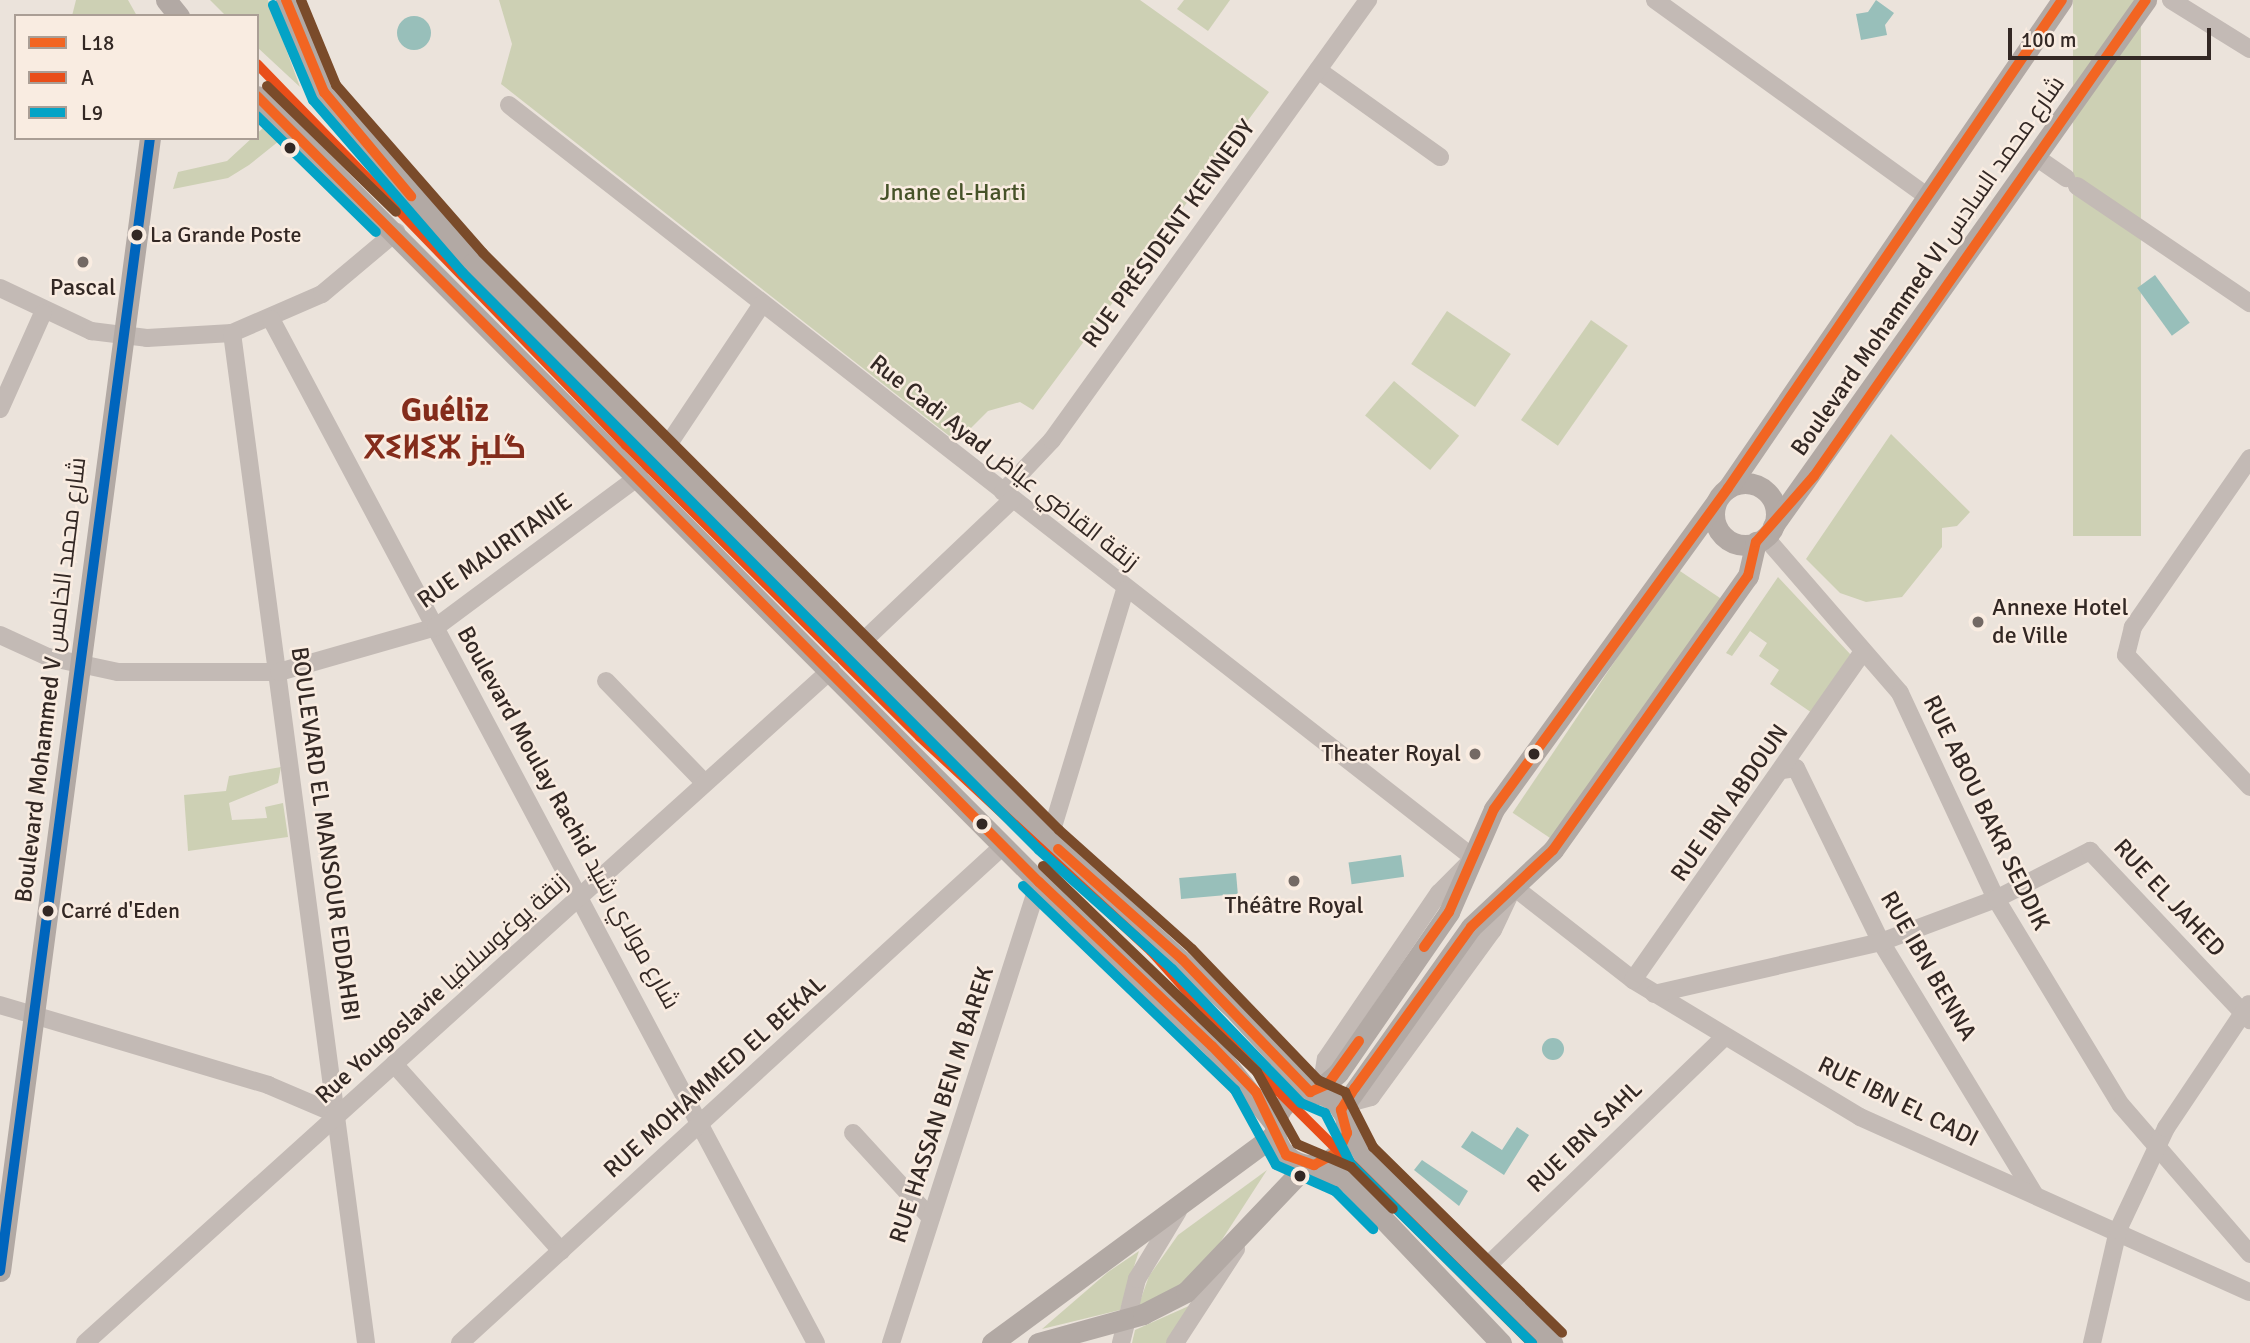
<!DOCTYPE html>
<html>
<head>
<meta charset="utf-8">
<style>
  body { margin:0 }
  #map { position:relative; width:2250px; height:1343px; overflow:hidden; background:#ebe3db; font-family:Signika,Cairo,"Noto Sans Tifinagh",sans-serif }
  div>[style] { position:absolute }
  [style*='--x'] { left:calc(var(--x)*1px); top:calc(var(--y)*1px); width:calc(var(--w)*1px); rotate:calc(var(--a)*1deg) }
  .green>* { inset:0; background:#cdd0b4; transform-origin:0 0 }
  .water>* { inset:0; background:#98bfba; transform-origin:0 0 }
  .round { border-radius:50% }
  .minor>* { height:18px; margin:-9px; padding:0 9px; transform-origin:9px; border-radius:9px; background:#c3bab5 }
  .major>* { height:21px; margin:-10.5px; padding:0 10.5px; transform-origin:10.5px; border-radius:10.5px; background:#b2a9a4 }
  .major>.ring { margin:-10.5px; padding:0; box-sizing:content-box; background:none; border:21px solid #b2a9a4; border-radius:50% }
  .bus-1>* { height:10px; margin:-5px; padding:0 5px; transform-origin:5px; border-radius:5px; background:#f26522 }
  .bus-2>* { height:10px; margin:-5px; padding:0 5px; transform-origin:5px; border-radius:5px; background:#e94e19 }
  .bus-3>* { height:10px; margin:-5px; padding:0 5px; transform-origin:5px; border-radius:5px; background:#03a3c6 }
  .bus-4>* { height:10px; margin:-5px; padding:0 5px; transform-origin:5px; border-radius:5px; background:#7a4b2a }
  .bus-5>* { height:10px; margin:-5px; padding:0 5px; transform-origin:5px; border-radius:5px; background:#0065bd }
  .dots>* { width:19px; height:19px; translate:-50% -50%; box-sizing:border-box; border:4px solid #f9ece1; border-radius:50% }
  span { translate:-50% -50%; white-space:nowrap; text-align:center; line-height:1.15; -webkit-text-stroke:5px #f9ece1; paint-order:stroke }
  .bus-label { font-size:22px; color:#332824 }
  .left { translate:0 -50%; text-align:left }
  .park-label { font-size:24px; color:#465228 }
  .street-label { font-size:24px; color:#332824 }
  .poi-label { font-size:24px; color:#332824 }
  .right { translate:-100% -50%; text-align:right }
  .district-label { font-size:32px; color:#842c1b; font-weight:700 }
  .legend { position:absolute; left:14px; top:14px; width:245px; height:126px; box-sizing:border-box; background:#f9ece1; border:2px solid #aa9e95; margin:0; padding:9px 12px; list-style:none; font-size:21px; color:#332824 }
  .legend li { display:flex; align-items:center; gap:14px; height:35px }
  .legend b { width:35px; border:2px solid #aa9e95 }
  .scale { position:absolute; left:2008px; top:28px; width:203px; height:32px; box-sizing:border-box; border:4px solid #332824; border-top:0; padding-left:9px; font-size:21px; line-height:24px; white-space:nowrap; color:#332824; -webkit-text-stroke:5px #f9ece1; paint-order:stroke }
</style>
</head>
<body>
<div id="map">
  <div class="green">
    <div style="clip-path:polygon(76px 0,128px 0,137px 16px,72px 16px)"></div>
    <div style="clip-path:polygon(210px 0,268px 0,300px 87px,257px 47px,257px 16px,226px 16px)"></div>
    <div style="clip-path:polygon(499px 0,1140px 0,1269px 92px,1033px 410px,1020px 402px,988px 411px,957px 442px,501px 84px,512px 44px)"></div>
    <div style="clip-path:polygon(1184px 0,1230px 0,1208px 31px,1177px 9px)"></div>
    <div style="left:2073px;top:0;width:68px;height:536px"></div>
    <div style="clip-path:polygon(264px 127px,279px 141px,249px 165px,228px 178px,173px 189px,178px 172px,227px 161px)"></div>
    <div style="left:1447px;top:311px;width:77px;height:64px;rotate:34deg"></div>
    <div style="left:1591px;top:320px;width:45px;height:122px;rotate:35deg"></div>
    <div style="left:1394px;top:381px;width:85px;height:45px;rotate:40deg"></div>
    <div style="clip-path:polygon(1891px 434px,1970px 512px,1957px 526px,1942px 528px,1942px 547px,1902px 597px,1866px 602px,1840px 593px,1806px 559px)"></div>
    <div style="left:1677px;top:569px;width:55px;height:294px;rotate:34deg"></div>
    <div style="clip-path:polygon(1778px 577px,1851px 655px,1815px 715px,1770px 684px,1779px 670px,1759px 656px,1767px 643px,1750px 631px,1732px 656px,1726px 653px)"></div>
    <div style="clip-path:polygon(281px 767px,278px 783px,229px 803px,232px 820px,267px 818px,265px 807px,283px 803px,288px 837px,188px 851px,184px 795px,226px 791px,229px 776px)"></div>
    <div style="clip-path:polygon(1267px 1170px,1214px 1252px,1185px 1282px,1138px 1307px,1149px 1276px,1178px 1235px)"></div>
    <div style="clip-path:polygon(1139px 1251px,1120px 1310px,1042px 1329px,1108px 1272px)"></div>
    <div style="clip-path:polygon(1191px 1305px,1168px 1343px,1132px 1343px,1135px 1330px)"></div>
  </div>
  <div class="water">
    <div style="clip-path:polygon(1876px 0,1894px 13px,1885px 25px,1887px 35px,1861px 40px,1856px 14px,1868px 12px)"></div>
    <div class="round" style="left:397px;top:16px;width:34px;height:34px"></div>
    <div style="left:2155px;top:275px;width:59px;height:22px;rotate:54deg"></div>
    <div style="left:1401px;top:855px;width:22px;height:53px;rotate:82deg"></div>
    <div style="left:1236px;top:873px;width:21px;height:57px;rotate:85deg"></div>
    <div class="round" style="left:1542px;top:1038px;width:22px;height:22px"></div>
    <div style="clip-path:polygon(1517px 1127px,1529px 1135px,1504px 1175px,1461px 1147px,1472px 1131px,1502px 1150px)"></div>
    <div style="clip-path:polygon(1422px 1160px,1468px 1191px,1459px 1206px,1414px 1170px)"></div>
  </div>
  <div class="minor">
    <div style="--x:1655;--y:0;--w:335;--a:35.8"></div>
    <div style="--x:2171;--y:0;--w:93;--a:31.8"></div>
    <div style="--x:1318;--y:70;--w:150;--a:35.5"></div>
    <div style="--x:509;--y:105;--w:1220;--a:37.98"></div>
    <div style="--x:2036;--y:157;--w:37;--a:35"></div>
    <div style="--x:2077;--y:186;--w:209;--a:34.1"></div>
    <div style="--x:0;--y:288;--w:101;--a:25.3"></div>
    <div style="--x:91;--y:331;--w:56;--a:7.1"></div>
    <div style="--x:147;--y:338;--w:85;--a:-3.4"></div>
    <div style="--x:232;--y:333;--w:98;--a:-23.4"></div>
    <div style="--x:322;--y:294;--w:97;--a:-40"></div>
    <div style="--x:271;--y:319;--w:1160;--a:61.98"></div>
    <div style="--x:232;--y:333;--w:1019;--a:82.44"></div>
    <div style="--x:0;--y:409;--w:105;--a:-65.9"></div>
    <div style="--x:662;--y:454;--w:180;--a:-56.3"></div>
    <div style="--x:2250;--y:458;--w:206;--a:124.7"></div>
    <div style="--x:2133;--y:627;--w:29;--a:104"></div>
    <div style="--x:2126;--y:655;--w:181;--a:46.8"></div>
    <div style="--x:1003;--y:492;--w:71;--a:-46.7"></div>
    <div style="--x:1052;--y:440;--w:542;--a:-54.31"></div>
    <div style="--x:1765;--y:537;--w:206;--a:49.1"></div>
    <div style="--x:1900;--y:693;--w:227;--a:65"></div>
    <div style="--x:1996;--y:899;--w:241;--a:58.8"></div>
    <div style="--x:2121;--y:1105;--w:197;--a:49.1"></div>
    <div style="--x:0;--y:635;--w:53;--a:24.6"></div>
    <div style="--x:48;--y:657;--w:72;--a:12.1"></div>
    <div style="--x:118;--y:672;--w:161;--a:0"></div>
    <div style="--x:279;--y:672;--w:163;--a:-16"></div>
    <div style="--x:436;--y:627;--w:253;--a:-36.6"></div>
    <div style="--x:857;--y:647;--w:215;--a:-43.5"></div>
    <div style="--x:606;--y:681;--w:142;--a:45.9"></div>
    <div style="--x:1782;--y:770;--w:14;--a:-8"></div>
    <div style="--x:1796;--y:768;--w:194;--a:64"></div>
    <div style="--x:1881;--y:942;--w:296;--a:58.7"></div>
    <div style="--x:1049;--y:840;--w:261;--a:-73.1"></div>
    <div style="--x:1515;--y:888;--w:150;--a:37.9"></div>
    <div style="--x:1633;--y:980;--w:265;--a:31.1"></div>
    <div style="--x:1860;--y:1117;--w:427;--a:24.2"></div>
    <div style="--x:1633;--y:980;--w:401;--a:-55"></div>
    <div style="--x:1654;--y:994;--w:233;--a:-12.9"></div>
    <div style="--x:1881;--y:942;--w:123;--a:-20.5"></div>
    <div style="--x:1996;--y:899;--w:106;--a:-27.1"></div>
    <div style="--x:2090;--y:851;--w:233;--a:46.6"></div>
    <div style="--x:0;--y:1005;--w:280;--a:16.6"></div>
    <div style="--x:268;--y:1085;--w:74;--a:23.1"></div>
    <div style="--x:394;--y:1064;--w:251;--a:48.2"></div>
    <div style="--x:1321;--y:1089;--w:30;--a:-81"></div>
    <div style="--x:1326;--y:1059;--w:201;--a:-55.8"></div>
    <div style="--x:1439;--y:893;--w:40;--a:-45"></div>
    <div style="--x:1345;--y:1104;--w:27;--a:-15"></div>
    <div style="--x:1371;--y:1097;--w:207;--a:-53.9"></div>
    <div style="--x:1493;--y:930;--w:42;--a:-64.7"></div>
    <div style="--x:853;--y:1133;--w:115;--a:47.5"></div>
    <div style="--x:1481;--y:1272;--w:338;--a:-44"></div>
    <div style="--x:85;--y:1343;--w:1005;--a:-42.06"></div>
    <div style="--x:460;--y:1343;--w:736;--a:-42.47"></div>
    <div style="--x:891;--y:1343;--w:484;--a:-72.2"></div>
    <div style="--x:1121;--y:1343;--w:66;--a:-76"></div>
    <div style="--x:1137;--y:1279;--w:79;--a:-58.9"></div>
    <div style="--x:1175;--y:1343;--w:112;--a:-57"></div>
    <div style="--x:2092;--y:1343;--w:116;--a:-77"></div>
    <div style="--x:2118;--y:1230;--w:113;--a:-64.8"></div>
    <div style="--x:2166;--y:1128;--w:149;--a:-56.2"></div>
  </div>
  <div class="major">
    <div style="--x:166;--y:0;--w:21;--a:51"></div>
    <div style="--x:286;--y:0;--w:100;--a:67.6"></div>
    <div style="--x:324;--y:92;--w:227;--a:48.9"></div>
    <div style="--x:473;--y:263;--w:815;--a:45.05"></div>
    <div style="--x:1049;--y:840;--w:249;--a:42.4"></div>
    <div style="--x:1233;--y:1008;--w:114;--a:47.5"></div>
    <div style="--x:257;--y:96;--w:1109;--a:45.15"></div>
    <div style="--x:1039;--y:882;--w:238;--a:43.5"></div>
    <div style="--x:1212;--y:1046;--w:100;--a:51.1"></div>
    <div class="ring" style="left:1714px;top:483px;width:41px;height:41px"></div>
    <div style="--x:1728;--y:488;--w:591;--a:-55.61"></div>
    <div style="--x:1773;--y:526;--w:645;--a:-54.66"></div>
    <div class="ring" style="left:1275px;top:1093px;width:51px;height:51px"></div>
    <div style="--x:1315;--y:1093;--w:30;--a:-41"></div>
    <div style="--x:1338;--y:1073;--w:196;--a:-55.4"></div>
    <div style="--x:1449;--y:912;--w:112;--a:-66.4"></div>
    <div style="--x:1494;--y:809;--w:377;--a:-54.1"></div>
    <div style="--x:1341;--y:1110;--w:224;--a:-54.6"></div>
    <div style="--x:1471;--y:927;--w:112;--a:-43.2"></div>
    <div style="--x:1553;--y:850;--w:336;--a:-54.6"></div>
    <div style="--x:1748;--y:576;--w:35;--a:-77"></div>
    <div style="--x:1346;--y:1122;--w:44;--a:61.7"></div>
    <div style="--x:1367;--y:1161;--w:260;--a:44.5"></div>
    <div style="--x:1314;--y:1165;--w:39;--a:27"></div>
    <div style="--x:1349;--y:1183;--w:221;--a:46.5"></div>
    <div style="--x:0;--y:1271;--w:1143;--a:-82.46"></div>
    <div style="--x:992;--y:1343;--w:352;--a:-36.4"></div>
    <div style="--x:1038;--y:1343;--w:109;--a:-15.4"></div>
    <div style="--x:1143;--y:1314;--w:48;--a:-27.1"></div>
    <div style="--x:1186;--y:1292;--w:175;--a:-46.4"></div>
  </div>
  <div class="bus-1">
    <div style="--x:286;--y:0;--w:100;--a:67.6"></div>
    <div style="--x:324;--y:92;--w:136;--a:50.1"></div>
    <div style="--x:257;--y:96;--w:1109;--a:45.15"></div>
    <div style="--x:1039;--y:882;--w:238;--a:43.5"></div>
    <div style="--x:1212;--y:1046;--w:64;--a:46.3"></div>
    <div style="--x:1256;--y:1092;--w:70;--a:64.5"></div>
    <div style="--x:1286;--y:1155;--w:30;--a:20"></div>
    <div style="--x:1314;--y:1165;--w:29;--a:-29"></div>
    <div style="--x:1339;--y:1151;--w:20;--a:-66"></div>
    <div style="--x:1347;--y:1133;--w:24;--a:-105"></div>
    <div style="--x:1341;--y:1110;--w:26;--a:-58"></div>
    <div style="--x:1355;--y:1088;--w:198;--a:-54.2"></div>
    <div style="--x:1471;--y:927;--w:112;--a:-43.2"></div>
    <div style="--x:1553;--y:850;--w:336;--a:-54.6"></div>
    <div style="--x:1748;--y:576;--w:35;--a:-77"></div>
    <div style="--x:1756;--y:542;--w:88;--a:-48.7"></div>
    <div style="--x:1814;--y:476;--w:580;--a:-55.11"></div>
    <div style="--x:1058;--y:849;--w:166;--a:41.6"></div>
    <div style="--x:1182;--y:959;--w:185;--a:46.1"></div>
    <div style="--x:1310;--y:1092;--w:20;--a:-24"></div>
    <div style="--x:1328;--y:1084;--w:53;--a:-54.2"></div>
    <div style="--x:1424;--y:947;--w:43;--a:-54.5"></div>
    <div style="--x:1449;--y:912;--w:112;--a:-66.4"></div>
    <div style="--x:1494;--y:809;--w:397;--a:-53.9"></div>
    <div style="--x:1728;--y:488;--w:591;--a:-55.61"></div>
  </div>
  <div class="bus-2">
    <div style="--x:257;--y:64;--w:530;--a:45.92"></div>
    <div style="--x:626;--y:445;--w:414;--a:44.8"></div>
    <div style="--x:920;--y:737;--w:315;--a:42.8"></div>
    <div style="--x:1151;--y:951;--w:172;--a:48.1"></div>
    <div style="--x:1266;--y:1079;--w:375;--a:44.8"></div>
  </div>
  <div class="bus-3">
    <div style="--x:273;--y:5;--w:103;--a:67.2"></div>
    <div style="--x:313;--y:100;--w:229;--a:49.1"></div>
    <div style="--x:463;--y:273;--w:815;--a:45.05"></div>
    <div style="--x:1039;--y:850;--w:178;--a:41.8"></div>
    <div style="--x:1172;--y:969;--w:186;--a:46.1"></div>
    <div style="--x:1301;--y:1103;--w:26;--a:23"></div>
    <div style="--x:1325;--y:1113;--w:57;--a:63"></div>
    <div style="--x:1351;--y:1164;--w:255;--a:44.7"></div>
    <div style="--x:257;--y:116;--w:166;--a:44.3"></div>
    <div style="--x:1023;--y:886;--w:294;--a:43.9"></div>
    <div style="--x:1235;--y:1090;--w:85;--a:61.3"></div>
    <div style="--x:1276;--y:1165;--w:64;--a:23.8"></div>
    <div style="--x:1335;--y:1191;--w:54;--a:45"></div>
  </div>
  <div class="bus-4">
    <div style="--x:301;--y:0;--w:92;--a:67.6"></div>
    <div style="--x:336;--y:85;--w:223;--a:48.8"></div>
    <div style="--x:483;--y:253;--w:815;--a:45.05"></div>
    <div style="--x:1059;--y:830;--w:178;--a:41.8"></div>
    <div style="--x:1192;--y:949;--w:182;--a:46.1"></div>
    <div style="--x:1318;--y:1080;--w:30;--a:24"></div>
    <div style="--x:1345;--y:1092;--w:62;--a:63"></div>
    <div style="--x:1373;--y:1147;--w:265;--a:44.5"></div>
    <div style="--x:267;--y:86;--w:180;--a:44.3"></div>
    <div style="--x:1043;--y:866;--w:297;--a:43.9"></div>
    <div style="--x:1257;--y:1072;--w:82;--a:60.9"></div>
    <div style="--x:1297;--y:1144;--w:59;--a:23.1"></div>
    <div style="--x:1351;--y:1167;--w:59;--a:45"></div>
  </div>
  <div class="bus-5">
    <div style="--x:0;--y:1271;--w:1143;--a:-82.46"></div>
  </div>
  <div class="dots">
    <div style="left:290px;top:148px;background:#332824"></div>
    <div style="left:137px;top:235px;background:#332824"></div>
    <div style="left:83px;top:262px;background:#736964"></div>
    <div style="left:1978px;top:622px;background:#736964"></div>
    <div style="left:1475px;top:754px;background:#736964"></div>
    <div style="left:1534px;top:754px;background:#332824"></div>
    <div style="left:982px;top:824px;background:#332824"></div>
    <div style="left:1294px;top:881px;background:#736964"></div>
    <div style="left:48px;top:911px;background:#332824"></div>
    <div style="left:1300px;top:1176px;background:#332824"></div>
  </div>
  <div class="bus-label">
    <span class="left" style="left:150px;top:235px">La Grande Poste</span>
    <span class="left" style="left:61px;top:911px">Carré d'Eden</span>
  </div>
  <div class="park-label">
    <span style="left:953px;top:193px">Jnane el-Harti</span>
  </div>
  <div class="street-label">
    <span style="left:1169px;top:234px;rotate:-54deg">RUE PRÉSIDENT KENNEDY</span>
    <span style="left:1928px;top:266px;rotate:-55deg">Boulevard Mohammed VI شارع محمد السادس</span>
    <span style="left:1004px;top:463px;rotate:38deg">Rue Cadi Ayad زنقة القاضي عياض</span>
    <span style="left:495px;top:551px;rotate:-35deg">RUE MAURITANIE</span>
    <span style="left:51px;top:680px;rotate:-83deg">Boulevard Mohammed V شارع محمد الخامس</span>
    <span style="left:1730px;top:803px;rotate:-55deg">RUE IBN ABDOUN</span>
    <span style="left:1986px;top:813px;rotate:64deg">RUE ABOU BAKR SEDDIK</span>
    <span style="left:568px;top:818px;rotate:61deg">Boulevard Moulay Rachid شارع مولاي رشيد</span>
    <span style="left:325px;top:834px;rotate:82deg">BOULEVARD EL MANSOUR EDDAHBI</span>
    <span style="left:2169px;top:898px;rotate:47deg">RUE EL JAHED</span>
    <span style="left:1928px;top:966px;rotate:60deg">RUE IBN BENNA</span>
    <span style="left:442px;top:989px;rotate:-42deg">Rue Yougoslavie زنقة يوغوسلافيا</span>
    <span style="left:715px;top:1077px;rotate:-42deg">RUE MOHAMMED EL BEKAL</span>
    <span style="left:1898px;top:1102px;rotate:26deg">RUE IBN EL CADI</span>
    <span style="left:942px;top:1105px;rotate:-72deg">RUE HASSAN BEN M BAREK</span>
    <span style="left:1585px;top:1137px;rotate:-44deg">RUE IBN SAHL</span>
  </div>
  <div class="poi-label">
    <span style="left:83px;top:288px">Pascal</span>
    <span class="left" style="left:1992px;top:622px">Annexe Hotel<br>de Ville</span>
    <span class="right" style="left:1461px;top:754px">Theater Royal</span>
    <span style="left:1294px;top:906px">Théâtre Royal</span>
  </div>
  <div class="district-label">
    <span style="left:445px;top:430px">Guéliz<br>ⴳⵉⵍⵉⵣ گليز</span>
  </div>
  <ul class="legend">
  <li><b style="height:9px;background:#f26522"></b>L18</li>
  <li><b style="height:9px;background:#e94e19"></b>A</li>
  <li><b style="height:9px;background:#03a3c6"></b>L9</li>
  </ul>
  <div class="scale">100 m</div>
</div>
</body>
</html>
